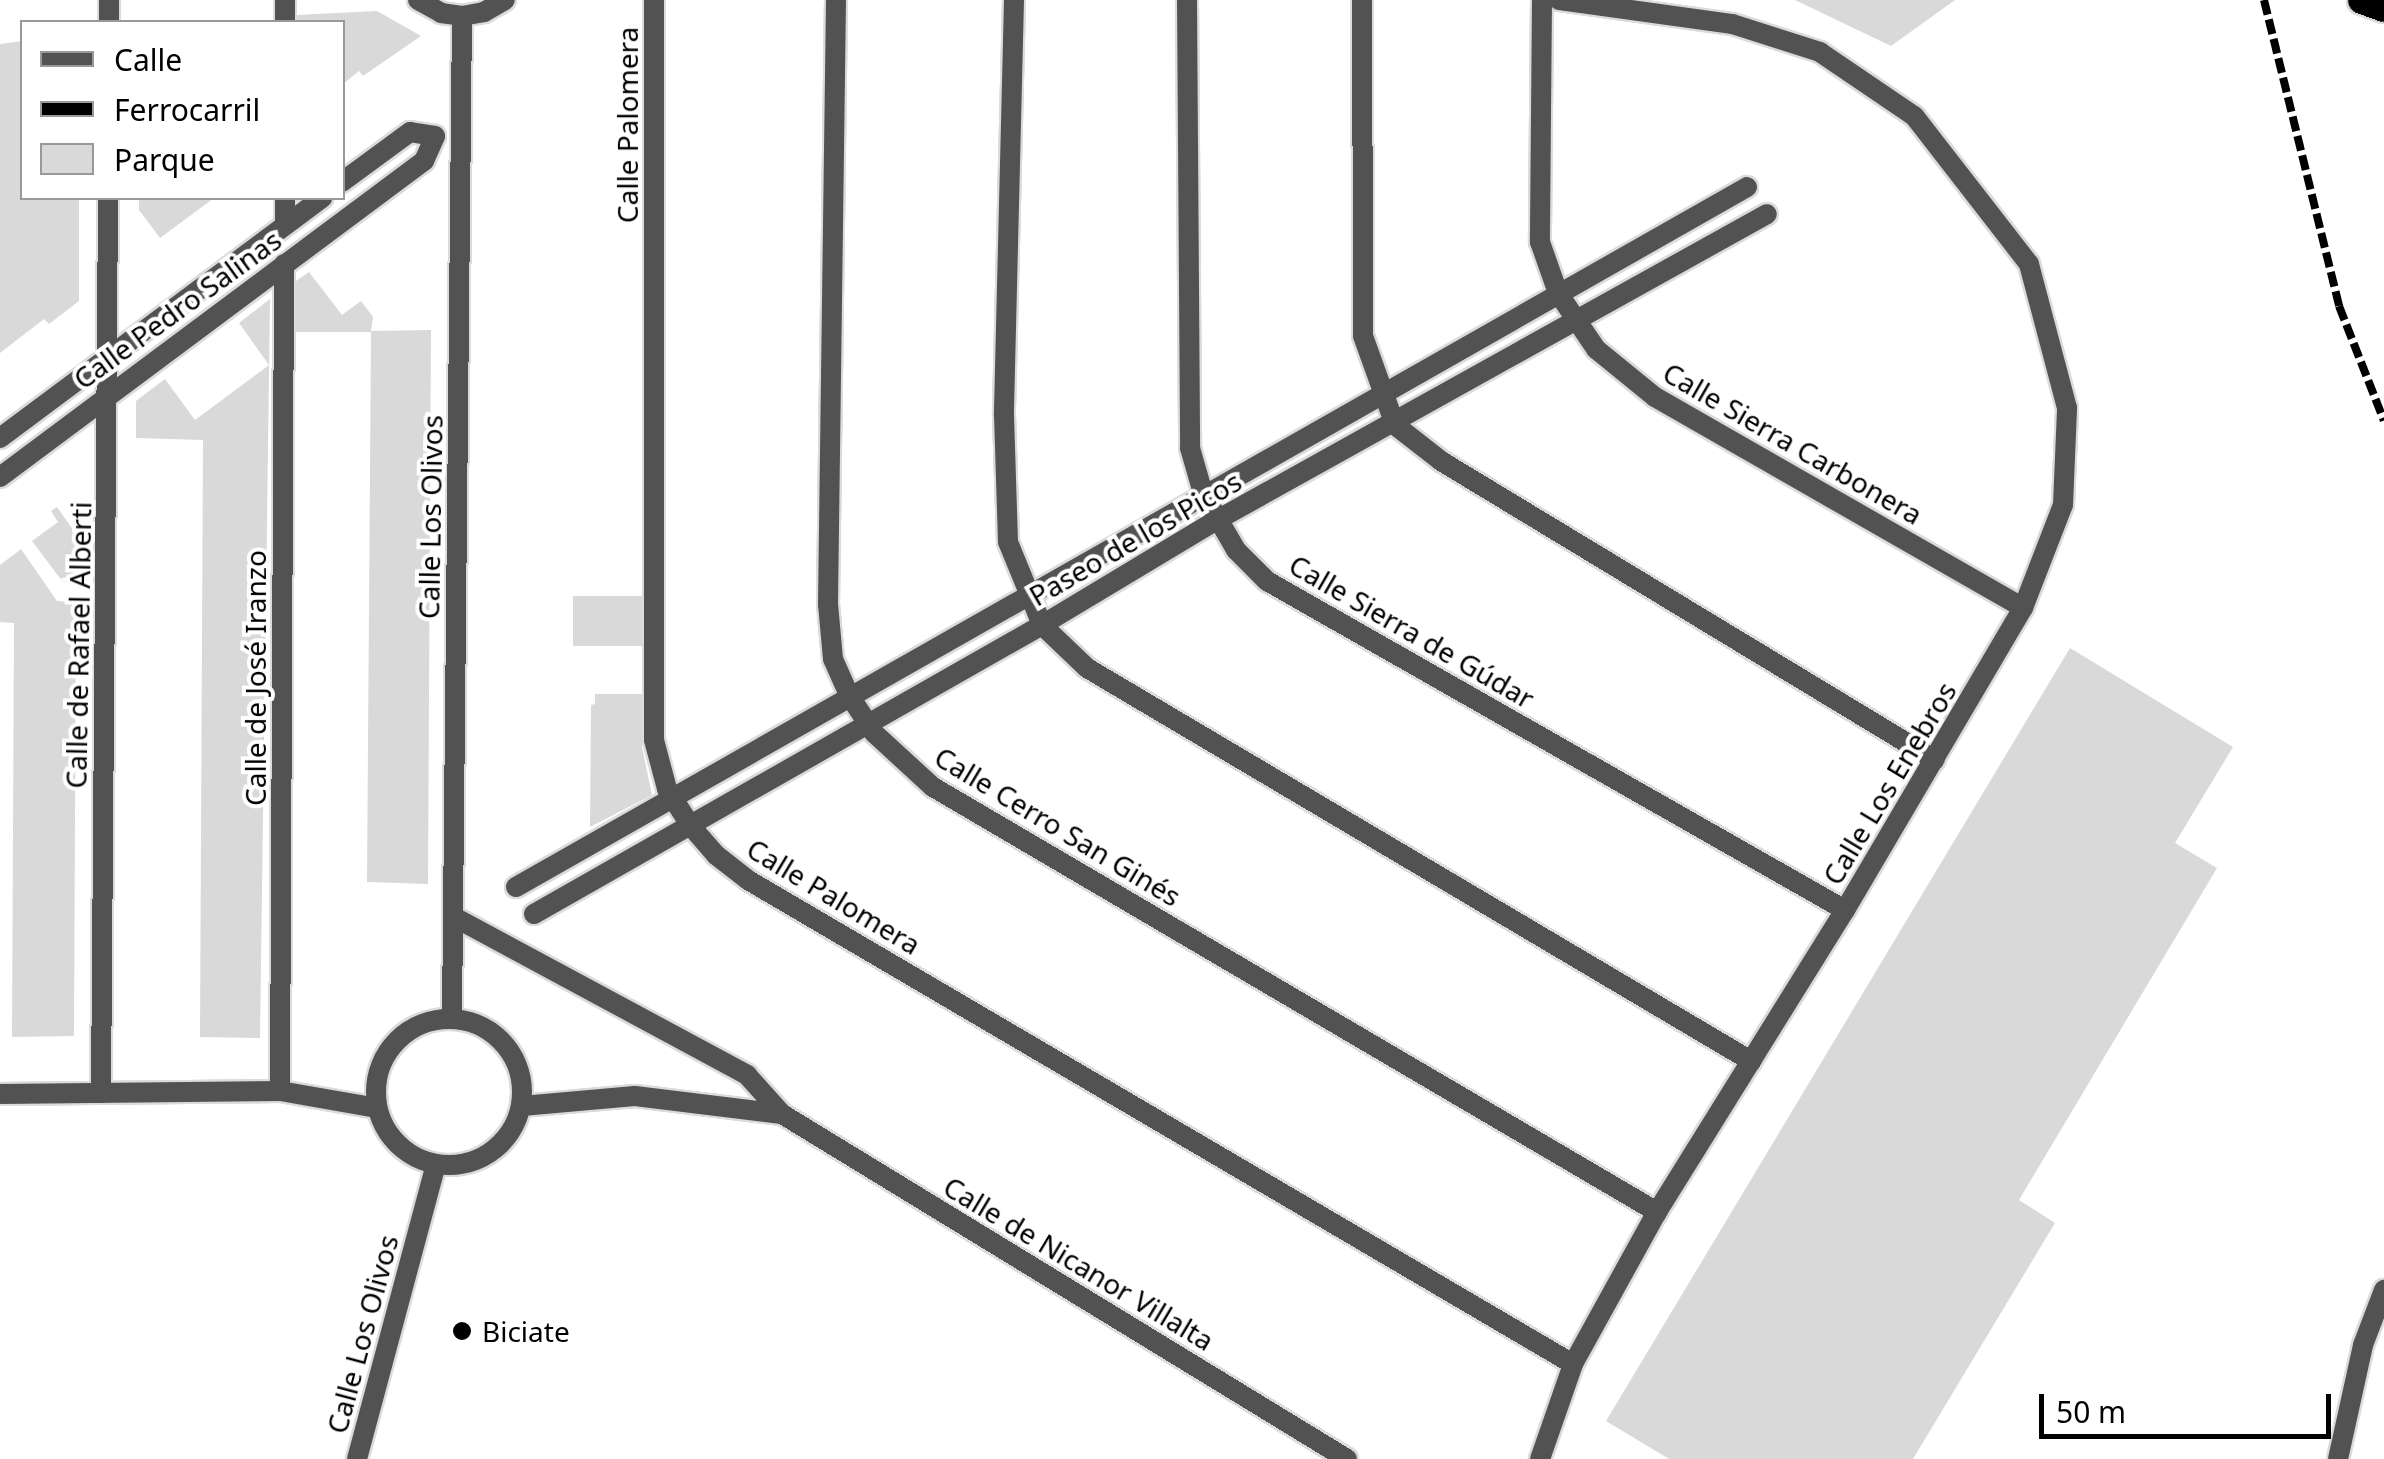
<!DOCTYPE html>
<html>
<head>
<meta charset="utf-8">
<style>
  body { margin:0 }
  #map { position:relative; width:2384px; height:1459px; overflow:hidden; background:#fff; font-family:"Noto Sans",sans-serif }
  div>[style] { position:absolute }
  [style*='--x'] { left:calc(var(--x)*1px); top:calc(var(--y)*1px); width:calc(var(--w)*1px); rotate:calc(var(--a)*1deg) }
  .green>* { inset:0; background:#d9d9d9; transform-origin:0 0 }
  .roads { filter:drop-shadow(2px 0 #dbdbdb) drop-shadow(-2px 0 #dbdbdb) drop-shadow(0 2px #dbdbdb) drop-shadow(0 -2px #dbdbdb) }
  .pedestrian>* { height:20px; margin:-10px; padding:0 10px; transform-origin:10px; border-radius:10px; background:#525252 }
  .minor>* { height:20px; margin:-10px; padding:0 10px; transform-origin:10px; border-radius:10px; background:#525252 }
  .minor>.ring { margin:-10px; padding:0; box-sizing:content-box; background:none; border:20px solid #525252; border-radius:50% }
  .tertiary>* { height:20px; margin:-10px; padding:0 10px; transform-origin:10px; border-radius:10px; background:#525252 }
  .trunk>* { height:28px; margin:-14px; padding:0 14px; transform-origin:14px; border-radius:14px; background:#000 }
  .rail>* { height:8px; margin-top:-4px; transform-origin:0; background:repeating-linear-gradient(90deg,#000 0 15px,transparent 0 20px) }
  .dots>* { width:28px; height:28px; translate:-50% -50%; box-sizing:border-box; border:5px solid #fff; border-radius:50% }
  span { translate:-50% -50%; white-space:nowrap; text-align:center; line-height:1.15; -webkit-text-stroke:8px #fff; paint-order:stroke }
  .street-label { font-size:28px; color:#000 }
  .poi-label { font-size:28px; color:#000 }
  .left { translate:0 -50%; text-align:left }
  .legend { position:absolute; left:20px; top:20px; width:325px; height:180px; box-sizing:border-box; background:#fff; border:2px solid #999; margin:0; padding:12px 18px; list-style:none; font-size:30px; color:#000 }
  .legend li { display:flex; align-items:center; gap:20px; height:50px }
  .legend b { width:50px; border:2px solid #999 }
  .scale { position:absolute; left:2039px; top:1394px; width:292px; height:45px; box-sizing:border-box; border:5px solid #000; border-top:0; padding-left:12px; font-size:30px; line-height:35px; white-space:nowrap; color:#000; -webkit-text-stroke:8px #fff; paint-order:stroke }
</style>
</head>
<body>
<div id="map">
  <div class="green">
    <div style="clip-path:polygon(1795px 0,1955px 0,1891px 46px)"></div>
    <div style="clip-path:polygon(377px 11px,421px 36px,363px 76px,359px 71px,343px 84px,342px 22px,297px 22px,297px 15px)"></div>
    <div style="clip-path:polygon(22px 41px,22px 198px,79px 198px,79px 301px,49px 324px,44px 319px,0 353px,0 44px)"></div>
    <div style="clip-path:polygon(139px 198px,214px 198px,160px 238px,139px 210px)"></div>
    <div style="clip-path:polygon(309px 272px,342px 315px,361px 301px,373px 317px,371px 331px,431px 330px,428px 884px,367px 882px,371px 332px,296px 332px,296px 281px)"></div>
    <div style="clip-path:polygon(270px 299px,260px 1038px,200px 1037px,203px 440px,136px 438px,136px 401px,165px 379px,195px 420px,269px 365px,239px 323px)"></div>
    <div style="clip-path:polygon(57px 507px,76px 534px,76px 586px,62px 581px,32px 541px,58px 522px,51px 511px)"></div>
    <div style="clip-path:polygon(21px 549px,57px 601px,76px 603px,74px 1036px,12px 1037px,14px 623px,0 622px,0 565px)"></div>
    <div style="left:644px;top:596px;width:50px;height:71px;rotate:90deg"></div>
    <div style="clip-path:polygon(2070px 648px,2233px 747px,2175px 843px,2217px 868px,2019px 1200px,2055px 1223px,1913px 1459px,1669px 1459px,1606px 1421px)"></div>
    <div style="clip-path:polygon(595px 694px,644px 694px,642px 747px,652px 795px,590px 827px,591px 705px,595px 704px)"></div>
  </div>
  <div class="roads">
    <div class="pedestrian">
      <div style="--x:516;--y:887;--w:1416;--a:-29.62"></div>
      <div style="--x:534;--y:914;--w:584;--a:-29.64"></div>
      <div style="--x:1042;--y:625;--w:204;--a:-31"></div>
      <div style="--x:1217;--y:520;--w:629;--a:-29.09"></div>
    </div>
    <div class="minor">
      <div style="--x:285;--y:0;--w:22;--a:90"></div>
      <div style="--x:418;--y:0;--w:26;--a:29"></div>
      <div style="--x:441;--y:13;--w:21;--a:8"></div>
      <div style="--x:462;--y:16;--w:22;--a:-10"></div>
      <div style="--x:484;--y:12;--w:24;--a:-30"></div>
      <div style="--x:654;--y:0;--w:740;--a:90"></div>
      <div style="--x:654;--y:740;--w:51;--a:75.1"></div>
      <div style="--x:667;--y:789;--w:43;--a:57.4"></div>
      <div style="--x:690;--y:825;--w:40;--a:49"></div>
      <div style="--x:716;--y:855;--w:41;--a:38"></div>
      <div style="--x:748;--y:880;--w:956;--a:30.4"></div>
      <div style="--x:836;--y:0;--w:604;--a:90.76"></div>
      <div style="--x:828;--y:604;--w:55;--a:84.8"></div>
      <div style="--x:833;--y:659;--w:39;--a:66"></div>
      <div style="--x:849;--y:695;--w:45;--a:56.7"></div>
      <div style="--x:874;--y:733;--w:80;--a:42.5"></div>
      <div style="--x:933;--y:787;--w:840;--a:30.41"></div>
      <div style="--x:1014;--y:0;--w:415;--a:91.4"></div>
      <div style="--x:1004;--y:415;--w:127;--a:88.2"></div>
      <div style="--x:1008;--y:542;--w:90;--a:67.7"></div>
      <div style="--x:1042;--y:625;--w:62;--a:43.7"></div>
      <div style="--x:1087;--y:668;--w:772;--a:30.62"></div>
      <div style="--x:1187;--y:0;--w:448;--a:89.6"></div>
      <div style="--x:1190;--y:448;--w:47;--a:73.9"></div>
      <div style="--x:1203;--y:493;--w:66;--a:59.9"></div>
      <div style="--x:1236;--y:550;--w:44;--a:45"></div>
      <div style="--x:1267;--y:581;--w:665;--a:29.65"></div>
      <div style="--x:1362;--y:0;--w:336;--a:89.8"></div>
      <div style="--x:1363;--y:336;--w:95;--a:70.2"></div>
      <div style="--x:1395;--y:425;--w:58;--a:38"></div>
      <div style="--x:1441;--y:461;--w:577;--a:31.18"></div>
      <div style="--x:1542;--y:0;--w:242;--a:90.5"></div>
      <div style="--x:1540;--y:242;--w:54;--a:70.6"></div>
      <div style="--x:1558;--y:293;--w:68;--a:55.8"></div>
      <div style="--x:1596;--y:349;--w:76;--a:39.1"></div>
      <div style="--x:1655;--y:397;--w:424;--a:29.8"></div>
      <div style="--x:109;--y:22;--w:22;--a:-90"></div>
      <div style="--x:285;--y:198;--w:27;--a:90"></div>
      <div style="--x:0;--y:438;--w:402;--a:-36.7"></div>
      <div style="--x:0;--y:477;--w:529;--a:-36.7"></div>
      <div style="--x:424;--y:161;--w:27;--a:-66"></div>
      <div style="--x:435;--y:136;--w:25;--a:-171"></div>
      <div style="--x:410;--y:132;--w:84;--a:143.7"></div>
      <div style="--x:454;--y:917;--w:333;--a:28.3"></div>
      <div style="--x:747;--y:1075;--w:52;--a:48.1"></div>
      <div style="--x:782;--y:1114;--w:662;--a:31.41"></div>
      <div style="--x:452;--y:1018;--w:1002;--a:-89.43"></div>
      <div class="ring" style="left:376px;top:1019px;width:126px;height:126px"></div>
      <div style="--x:280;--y:1091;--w:827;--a:-89.72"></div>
      <div style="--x:101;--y:1093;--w:895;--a:-89.55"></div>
      <div style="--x:0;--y:1094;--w:280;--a:-0.6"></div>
      <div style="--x:280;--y:1091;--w:98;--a:9.9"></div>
      <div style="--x:522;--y:1106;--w:113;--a:-5.1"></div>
      <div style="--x:635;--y:1096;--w:148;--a:7"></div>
      <div style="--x:357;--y:1459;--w:304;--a:-75"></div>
      <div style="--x:1540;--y:1459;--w:101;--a:-70.8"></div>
      <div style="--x:1573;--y:1364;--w:174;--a:-61.1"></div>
      <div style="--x:1657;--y:1212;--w:356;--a:-58.1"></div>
      <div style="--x:1845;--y:910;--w:351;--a:-59.5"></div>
      <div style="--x:2023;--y:608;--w:110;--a:-68.8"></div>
      <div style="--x:2063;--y:505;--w:97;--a:-87.6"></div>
      <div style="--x:2067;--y:408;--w:149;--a:-104.8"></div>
      <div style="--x:2029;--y:264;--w:187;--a:-127.8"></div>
      <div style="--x:1914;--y:116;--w:114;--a:-145.8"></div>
      <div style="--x:1820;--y:52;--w:92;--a:-162.3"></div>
      <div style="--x:1732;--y:24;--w:175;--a:-172.1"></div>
    </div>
    <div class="tertiary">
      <div style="--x:2338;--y:1459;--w:117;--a:-77.6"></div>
      <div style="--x:2363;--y:1345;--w:59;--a:-69.1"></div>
    </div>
    <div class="trunk">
      <div style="--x:2362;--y:0;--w:23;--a:20"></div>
    </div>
  </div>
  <div class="rail">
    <div style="--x:2264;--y:0;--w:315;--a:76.2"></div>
    <div style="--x:2339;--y:306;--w:123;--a:68.6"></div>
  </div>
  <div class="dots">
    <div style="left:462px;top:1331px;background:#000"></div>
  </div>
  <div class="street-label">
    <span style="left:627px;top:125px;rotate:-90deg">Calle Palomera</span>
    <span style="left:177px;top:309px;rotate:-36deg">Calle Pedro Salinas</span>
    <span style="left:1793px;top:443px;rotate:30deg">Calle Sierra Carbonera</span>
    <span style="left:430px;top:517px;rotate:-89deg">Calle Los Olivos</span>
    <span style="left:1135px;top:538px;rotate:-30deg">Paseo de los Picos</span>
    <span style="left:1412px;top:631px;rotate:30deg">Calle Sierra de Gúdar</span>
    <span style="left:78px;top:645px;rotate:-89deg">Calle de Rafael Alberti</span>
    <span style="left:255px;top:678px;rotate:-90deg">Calle de José Iranzo</span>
    <span style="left:1889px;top:783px;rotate:-59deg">Calle Los Enebros</span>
    <span style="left:1058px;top:826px;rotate:31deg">Calle Cerro San Ginés</span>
    <span style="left:834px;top:896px;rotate:31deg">Calle Palomera</span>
    <span style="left:1079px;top:1263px;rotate:31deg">Calle de Nicanor Villalta</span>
    <span style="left:362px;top:1334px;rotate:-75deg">Calle Los Olivos</span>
  </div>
  <div class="poi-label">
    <span class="left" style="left:482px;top:1331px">Biciate</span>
  </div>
  <ul class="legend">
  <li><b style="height:12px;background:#525252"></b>Calle</li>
  <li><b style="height:12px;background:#000"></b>Ferrocarril</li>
  <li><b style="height:28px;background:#d9d9d9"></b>Parque</li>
  </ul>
  <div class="scale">50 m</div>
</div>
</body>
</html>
